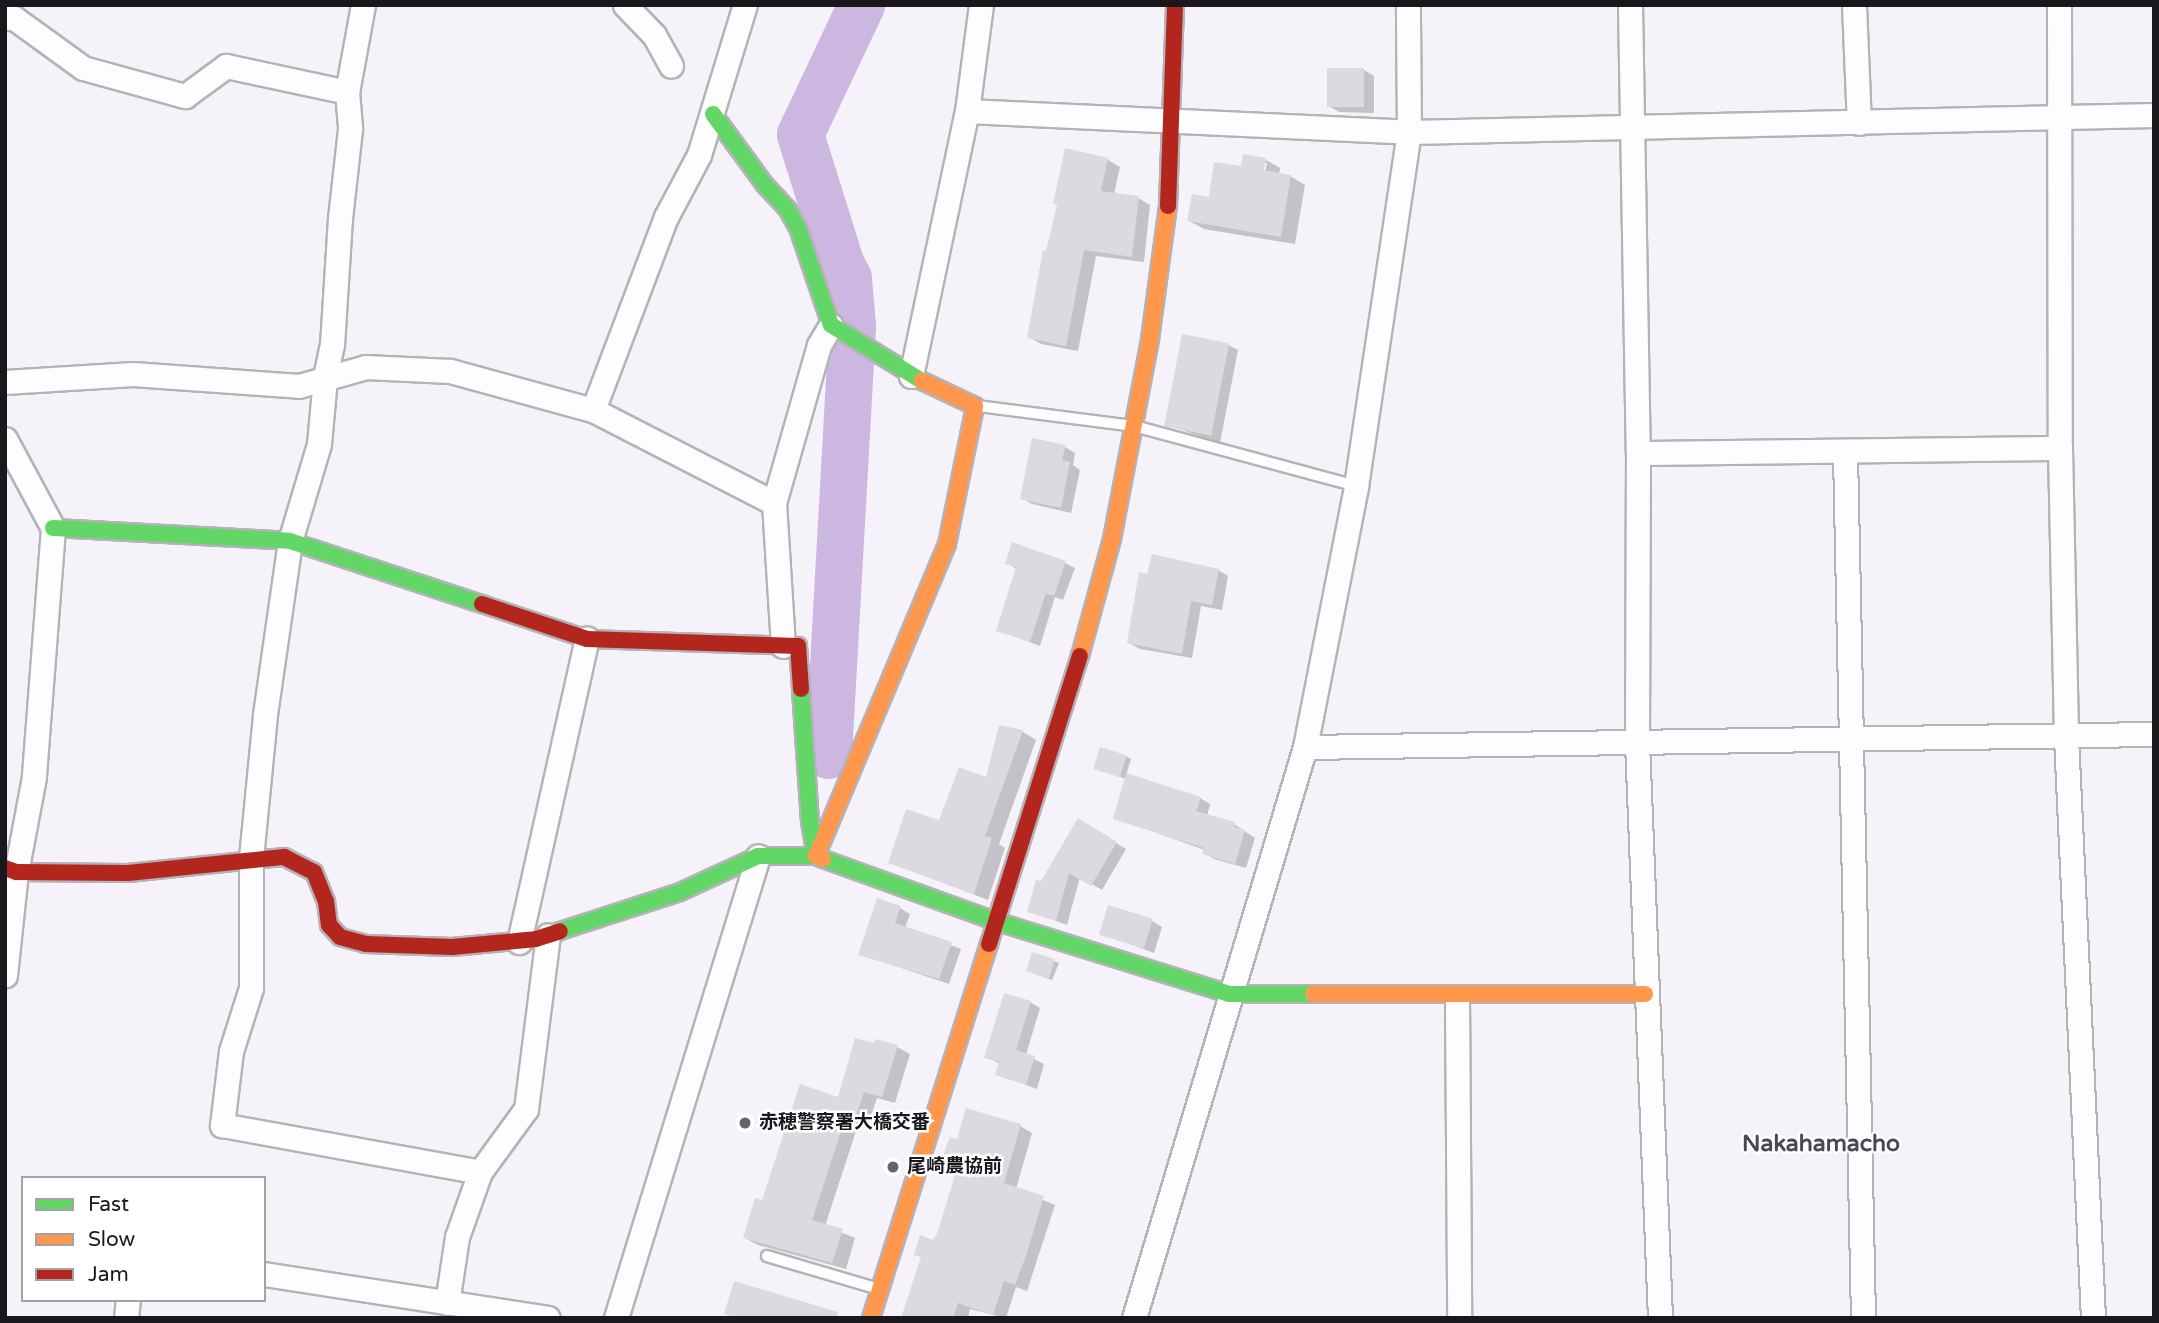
<!DOCTYPE html>
<html>
<head>
<meta charset="utf-8">
<style>
  body { margin:0 }
  #map { position:relative; width:2159px; height:1323px; overflow:hidden; background:#f5f2f9; font-family:"Varela Round","Noto Sans JP",sans-serif }
  div>[style] { position:absolute }
  [style*='--x'] { left:calc(var(--x)*1px); top:calc(var(--y)*1px); width:calc(var(--w)*1px); rotate:calc(var(--a)*1deg) }
  .shadow>* { inset:0; background:#0003 }
  .river>* { height:47px; margin:-23.5px; padding:0 23.5px; transform-origin:23.5px; border-radius:23.5px; background:#ccb7e1 }
  .building>* { inset:0; background:#dcdae0; transform-origin:0 0 }
  .roads { filter:drop-shadow(2px 0 #b5b2b8) drop-shadow(-2px 0 #b5b2b8) drop-shadow(0 2px #b5b2b8) drop-shadow(0 -2px #b5b2b8) }
  .lane>* { height:10px; margin:-5px; padding:0 5px; transform-origin:5px; border-radius:5px; background:#fefdfe }
  .street>* { height:23px; margin:-11.5px; padding:0 11.5px; transform-origin:11.5px; border-radius:11.5px; background:#fefdfe }
  .fast>* { height:16px; margin:-8px; padding:0 8px; transform-origin:8px; border-radius:8px; background:#63d668 }
  .slow>* { height:16px; margin:-8px; padding:0 8px; transform-origin:8px; border-radius:8px; background:#ff974d }
  .jam>* { height:16px; margin:-8px; padding:0 8px; transform-origin:8px; border-radius:8px; background:#b3261e }
  .dots>* { width:19px; height:19px; translate:-50% -50%; box-sizing:border-box; border:4px solid #fff; border-radius:50% }
  span { translate:-50% -50%; white-space:nowrap; text-align:center; line-height:1.15; -webkit-text-stroke:5px #fff; paint-order:stroke }
  .poi-label { font-size:19px; color:#1a181c; font-weight:700 }
  .left { translate:0 -50%; text-align:left }
  .quarter-label { font-size:23px; color:#4c4752; font-weight:700 }
  .frame { position:absolute; inset:0; border:7px solid #1a181c; pointer-events:none }
  .legend { position:absolute; left:21px; top:1176px; width:245px; height:126px; box-sizing:border-box; background:#fff; border:2px solid #a3a3a4; margin:0; padding:9px 12px; list-style:none; font-size:21px; color:#1a181c }
  .legend li { display:flex; align-items:center; gap:14px; height:35px }
  .legend b { width:35px; border:2px solid #a3a3a4 }
</style>
</head>
<body>
<div id="map">
  <div class="shadow">
    <div style="clip-path:polygon(1364px 70px,1374px 76px,1374px 113px,1339px 112px,1329px 106px)"></div>
    <div style="clip-path:polygon(1067px 150px,1108px 160px,1120px 167px,1114px 194px,1138px 198px,1150px 205px,1144px 262px,1096px 256px,1078px 351px,1041px 344px,1029px 337px,1059px 205px)"></div>
    <div style="clip-path:polygon(evenodd,1266px 160px,1280px 168px,1279px 174px,1290px 176px,1305px 185px,1295px 244px,1204px 229px,1189px 221px,1243px 168px,1266px 160px,1264px 163px,1267px 163px,1264px 179px,1261px 179px,1264px 163px)"></div>
    <div style="clip-path:polygon(1228px 345px,1238px 350px,1220px 443px,1167px 425px)"></div>
    <div style="clip-path:polygon(1065px 447px,1075px 453px,1073px 465px,1080px 470px,1071px 513px,1032px 504px,1022px 498px)"></div>
    <div style="clip-path:polygon(1007px 563px,1065px 563px,1075px 568px,1063px 600px,1055px 597px,1040px 646px,998px 630px,1017px 569px)"></div>
    <div style="clip-path:polygon(1218px 570px,1228px 576px,1222px 610px,1201px 606px,1192px 658px,1140px 649px,1129px 643px,1149px 576px)"></div>
    <div style="clip-path:polygon(1001px 727px,1023px 732px,1036px 740px,999px 844px,1005px 848px,988px 900px,890px 862px,987px 779px)"></div>
    <div style="clip-path:polygon(1126px 756px,1131px 759px,1126px 775px,1200px 798px,1210px 804px,1207px 816px,1234px 824px,1255px 838px,1246px 868px,1214px 859px,1204px 853px,1205px 850px,1115px 818px,1126px 779px,1095px 768px)"></div>
    <div style="clip-path:polygon(1079px 821px,1126px 849px,1102px 890px,1080px 877px,1067px 925px,1029px 911px)"></div>
    <div style="clip-path:polygon(900px 908px,910px 914px,905px 928px,961px 949px,949px 984px,860px 954px)"></div>
    <div style="clip-path:polygon(1152px 921px,1162px 927px,1154px 953px,1100px 933px)"></div>
    <div style="clip-path:polygon(1054px 961px,1059px 963px,1052px 980px,1032px 973px)"></div>
    <div style="clip-path:polygon(1030px 1002px,1040px 1008px,1026px 1055px,1044px 1064px,1037px 1089px,997px 1074px,1000px 1064px,987px 1057px)"></div>
    <div style="clip-path:polygon(875px 1046px,897px 1047px,910px 1054px,895px 1103px,877px 1098px,867px 1128px,858px 1125px,825px 1226px,855px 1238px,846px 1269px,758px 1245px,745px 1238px,763px 1202px)"></div>
    <div style="clip-path:polygon(1020px 1126px,1032px 1133px,1016px 1189px,1055px 1205px,1027px 1291px,1016px 1287px,1006px 1318px,970px 1309px,968px 1318px,903px 1318px,940px 1232px,957px 1176px,940px 1167px,959px 1142px)"></div>
  </div>
  <div class="river">
    <div style="--x:828;--y:755;--w:430;--a:-86.8"></div>
    <div style="--x:852;--y:326;--w:48;--a:-94.8"></div>
    <div style="--x:848;--y:278;--w:18;--a:-117"></div>
    <div style="--x:840;--y:262;--w:134;--a:-107.4"></div>
    <div style="--x:800;--y:134;--w:143;--a:-64.7"></div>
  </div>
  <div class="building">
    <div style="left:1327px;top:68px;width:37px;height:39px"></div>
    <div style="clip-path:polygon(1065px 148px,1108px 158px,1101px 191px,1139px 196px,1132px 257px,1084px 250px,1066px 346px,1027px 338px,1043px 250px,1046px 251px,1057px 205px,1053px 204px)"></div>
    <div style="clip-path:polygon(1243px 154px,1266px 158px,1264px 170px,1291px 175px,1281px 237px,1187px 221px,1192px 194px,1209px 197px,1214px 162px,1241px 166px)"></div>
    <div style="left:1182px;top:334px;width:48px;height:94px;rotate:11deg"></div>
    <div style="clip-path:polygon(1032px 438px,1066px 445px,1062px 460px,1070px 462px,1061px 508px,1020px 499px)"></div>
    <div style="clip-path:polygon(1012px 542px,1066px 561px,1054px 596px,1046px 593px,1030px 642px,996px 631px,1016px 567px,1005px 564px)"></div>
    <div style="clip-path:polygon(1152px 554px,1219px 569px,1212px 605px,1191px 601px,1182px 654px,1127px 643px,1139px 572px,1147px 574px)"></div>
    <div style="clip-path:polygon(999px 725px,1023px 730px,985px 836px,992px 838px,974px 894px,888px 863px,906px 809px,939px 820px,959px 767px,986px 777px)"></div>
    <div style="left:1100px;top:747px;width:28px;height:23px;rotate:17deg"></div>
    <div style="clip-path:polygon(1126px 773px,1201px 797px,1196px 811px,1235px 822px,1234px 827px,1245px 830px,1235px 864px,1202px 854px,1204px 848px,1113px 819px)"></div>
    <div style="clip-path:polygon(1078px 818px,1117px 842px,1091px 886px,1069px 873px,1056px 921px,1027px 912px,1036px 880px,1041px 881px)"></div>
    <div style="clip-path:polygon(877px 898px,901px 906px,895px 923px,952px 942px,939px 979px,858px 955px)"></div>
    <div style="left:1108px;top:905px;width:47px;height:31px;rotate:17deg"></div>
    <div style="left:1032px;top:952px;width:24px;height:20px;rotate:17deg"></div>
    <div style="clip-path:polygon(1004px 993px,1031px 1001px,1016px 1050px,1035px 1056px,1026px 1085px,995px 1075px,999px 1062px,984px 1058px)"></div>
    <div style="clip-path:polygon(855px 1038px,874px 1043px,876px 1039px,898px 1045px,882px 1097px,864px 1092px,854px 1122px,845px 1119px,812px 1220px,843px 1229px,832px 1263px,743px 1238px,755px 1198px,762px 1200px,800px 1084px,838px 1097px)"></div>
    <div style="clip-path:polygon(966px 1108px,1021px 1124px,1004px 1183px,1044px 1196px,1026px 1256px,1015px 1285px,1004px 1281px,993px 1315px,958px 1303px,953px 1318px,901px 1318px,921px 1257px,914px 1255px,920px 1235px,933px 1240px,938px 1231px,955px 1175px,938px 1168px,950px 1137px,957px 1139px)"></div>
    <div style="clip-path:polygon(734px 1281px,838px 1312px,837px 1318px,738px 1318px,724px 1314px)"></div>
  </div>
  <div class="roads">
    <div class="lane">
      <div style="--x:978;--y:406;--w:157;--a:7.3"></div>
      <div style="--x:1134;--y:426;--w:230;--a:15.1"></div>
      <div style="--x:767;--y:1256;--w:117;--a:16.4"></div>
    </div>
    <div class="street">
      <div style="--x:363;--y:5;--w:88;--a:100.4"></div>
      <div style="--x:347;--y:92;--w:37;--a:85"></div>
      <div style="--x:350;--y:129;--w:90;--a:96.4"></div>
      <div style="--x:340;--y:218;--w:126;--a:93.6"></div>
      <div style="--x:332;--y:344;--w:35;--a:102"></div>
      <div style="--x:325;--y:378;--w:66;--a:95.2"></div>
      <div style="--x:319;--y:444;--w:101;--a:106.6"></div>
      <div style="--x:290;--y:541;--w:176;--a:98.2"></div>
      <div style="--x:265;--y:715;--w:145;--a:95.6"></div>
      <div style="--x:251;--y:859;--w:129;--a:90"></div>
      <div style="--x:251;--y:988;--w:66;--a:107.6"></div>
      <div style="--x:231;--y:1051;--w:75;--a:96.9"></div>
      <div style="--x:222;--y:1125;--w:262;--a:10.3"></div>
      <div style="--x:625;--y:5;--w:42;--a:46"></div>
      <div style="--x:654;--y:35;--w:35;--a:61"></div>
      <div style="--x:1630;--y:5;--w:448;--a:89"></div>
      <div style="--x:1638;--y:453;--w:290;--a:90.2"></div>
      <div style="--x:1637;--y:743;--w:575;--a:87.71"></div>
      <div style="--x:1854;--y:5;--w:118;--a:87.6"></div>
      <div style="--x:2059;--y:5;--w:443;--a:89.9"></div>
      <div style="--x:2060;--y:448;--w:289;--a:88.8"></div>
      <div style="--x:2066;--y:737;--w:582;--a:87.34"></div>
      <div style="--x:5;--y:18;--w:9;--a:0"></div>
      <div style="--x:14;--y:18;--w:85;--a:35.9"></div>
      <div style="--x:83;--y:68;--w:106;--a:15.4"></div>
      <div style="--x:185;--y:96;--w:51;--a:-36.2"></div>
      <div style="--x:226;--y:66;--w:124;--a:12.1"></div>
      <div style="--x:967;--y:111;--w:442;--a:2.7"></div>
      <div style="--x:1409;--y:132;--w:745;--a:-1.31"></div>
      <div style="--x:911;--y:376;--w:271;--a:-78.1"></div>
      <div style="--x:967;--y:111;--w:107;--a:-82.5"></div>
      <div style="--x:5;--y:382;--w:128;--a:-3.6"></div>
      <div style="--x:133;--y:374;--w:166;--a:4.1"></div>
      <div style="--x:299;--y:386;--w:70;--a:-15.8"></div>
      <div style="--x:366;--y:367;--w:84;--a:2.7"></div>
      <div style="--x:450;--y:371;--w:148;--a:15.3"></div>
      <div style="--x:593;--y:410;--w:203;--a:27.2"></div>
      <div style="--x:593;--y:410;--w:206;--a:-69.3"></div>
      <div style="--x:666;--y:217;--w:70;--a:-62"></div>
      <div style="--x:699;--y:155;--w:157;--a:-73"></div>
      <div style="--x:5;--y:439;--w:101;--a:61.7"></div>
      <div style="--x:53;--y:528;--w:250;--a:94.4"></div>
      <div style="--x:34;--y:777;--w:97;--a:100.7"></div>
      <div style="--x:16;--y:872;--w:104;--a:96.1"></div>
      <div style="--x:1845;--y:452;--w:866;--a:88.81"></div>
      <div style="--x:1638;--y:453;--w:422;--a:-0.7"></div>
      <div style="--x:783;--y:646;--w:143;--a:-93.6"></div>
      <div style="--x:774;--y:503;--w:164;--a:-74.1"></div>
      <div style="--x:819;--y:345;--w:23;--a:-59"></div>
      <div style="--x:1305;--y:747;--w:849;--a:-0.88"></div>
      <div style="--x:519;--y:942;--w:311;--a:-77.4"></div>
      <div style="--x:1457;--y:997;--w:321;--a:89.6"></div>
      <div style="--x:264;--y:1274;--w:287;--a:8.8"></div>
      <div style="--x:447;--y:1303;--w:67;--a:-81.4"></div>
      <div style="--x:457;--y:1237;--w:69;--a:-70.5"></div>
      <div style="--x:480;--y:1172;--w:78;--a:-53.9"></div>
      <div style="--x:526;--y:1109;--w:175;--a:-82.8"></div>
      <div style="--x:126;--y:1318;--w:18;--a:-84"></div>
      <div style="--x:616;--y:1318;--w:483;--a:-72.9"></div>
      <div style="--x:1134;--y:1318;--w:596;--a:-73.33"></div>
      <div style="--x:1305;--y:747;--w:266;--a:-78.9"></div>
      <div style="--x:1356;--y:486;--w:358;--a:-81.5"></div>
      <div style="--x:1409;--y:132;--w:127;--a:-90.5"></div>
    </div>
    <div class="fast">
      <div style="--x:713;--y:114;--w:88;--a:53.8"></div>
      <div style="--x:765;--y:185;--w:34;--a:47"></div>
      <div style="--x:788;--y:210;--w:21;--a:61"></div>
      <div style="--x:798;--y:228;--w:102;--a:71.2"></div>
      <div style="--x:831;--y:325;--w:107;--a:31.6"></div>
      <div style="--x:53;--y:528;--w:237;--a:3.1"></div>
      <div style="--x:290;--y:541;--w:202;--a:18.2"></div>
      <div style="--x:823;--y:859;--w:183;--a:19.8"></div>
      <div style="--x:995;--y:921;--w:245;--a:17.3"></div>
      <div style="--x:1229;--y:994;--w:84;--a:0"></div>
      <div style="--x:560;--y:931;--w:126;--a:-18"></div>
      <div style="--x:680;--y:892;--w:86;--a:-24.8"></div>
      <div style="--x:758;--y:856;--w:58;--a:0"></div>
      <div style="--x:816;--y:856;--w:35;--a:-100"></div>
      <div style="--x:810;--y:822;--w:133;--a:-93.9"></div>
    </div>
    <div class="slow">
      <div style="--x:1080;--y:656;--w:121;--a:-74.7"></div>
      <div style="--x:1112;--y:539;--w:204;--a:-79.2"></div>
      <div style="--x:1150;--y:339;--w:134;--a:-82.3"></div>
      <div style="--x:823;--y:859;--w:8;--a:-157"></div>
      <div style="--x:816;--y:856;--w:338;--a:-67.2"></div>
      <div style="--x:947;--y:544;--w:141;--a:-78.5"></div>
      <div style="--x:975;--y:406;--w:59;--a:-154.7"></div>
      <div style="--x:1313;--y:994;--w:332;--a:0"></div>
      <div style="--x:871;--y:1318;--w:392;--a:-72.5"></div>
    </div>
    <div class="jam">
      <div style="--x:1168;--y:206;--w:201;--a:-88"></div>
      <div style="--x:482;--y:604;--w:111;--a:18.4"></div>
      <div style="--x:587;--y:639;--w:211;--a:1.9"></div>
      <div style="--x:798;--y:646;--w:43;--a:86"></div>
      <div style="--x:5;--y:868;--w:12;--a:20"></div>
      <div style="--x:16;--y:872;--w:112;--a:0.5"></div>
      <div style="--x:128;--y:873;--w:157;--a:-5.9"></div>
      <div style="--x:284;--y:857;--w:34;--a:27"></div>
      <div style="--x:314;--y:872;--w:31;--a:68"></div>
      <div style="--x:326;--y:901;--w:24;--a:83"></div>
      <div style="--x:329;--y:925;--w:16;--a:47"></div>
      <div style="--x:340;--y:937;--w:27;--a:15"></div>
      <div style="--x:366;--y:944;--w:86;--a:2"></div>
      <div style="--x:452;--y:947;--w:84;--a:-5.4"></div>
      <div style="--x:536;--y:939;--w:25;--a:-18"></div>
      <div style="--x:989;--y:944;--w:302;--a:-72.5"></div>
    </div>
  </div>
  <div class="dots">
    <div style="left:745px;top:1123px;background:#676469"></div>
    <div style="left:893px;top:1167px;background:#676469"></div>
  </div>
  <div class="poi-label">
    <span class="left" style="left:759px;top:1123px">赤穂警察署大橋交番</span>
    <span class="left" style="left:907px;top:1167px">尾崎農協前</span>
  </div>
  <div class="quarter-label">
    <span style="left:1821px;top:1144px">Nakahamacho</span>
  </div>
  <div class="frame"></div>
  <ul class="legend">
  <li><b style="height:9px;background:#63d668"></b>Fast</li>
  <li><b style="height:9px;background:#ff974d"></b>Slow</li>
  <li><b style="height:9px;background:#b3261e"></b>Jam</li>
  </ul>
</div>
</body>
</html>
